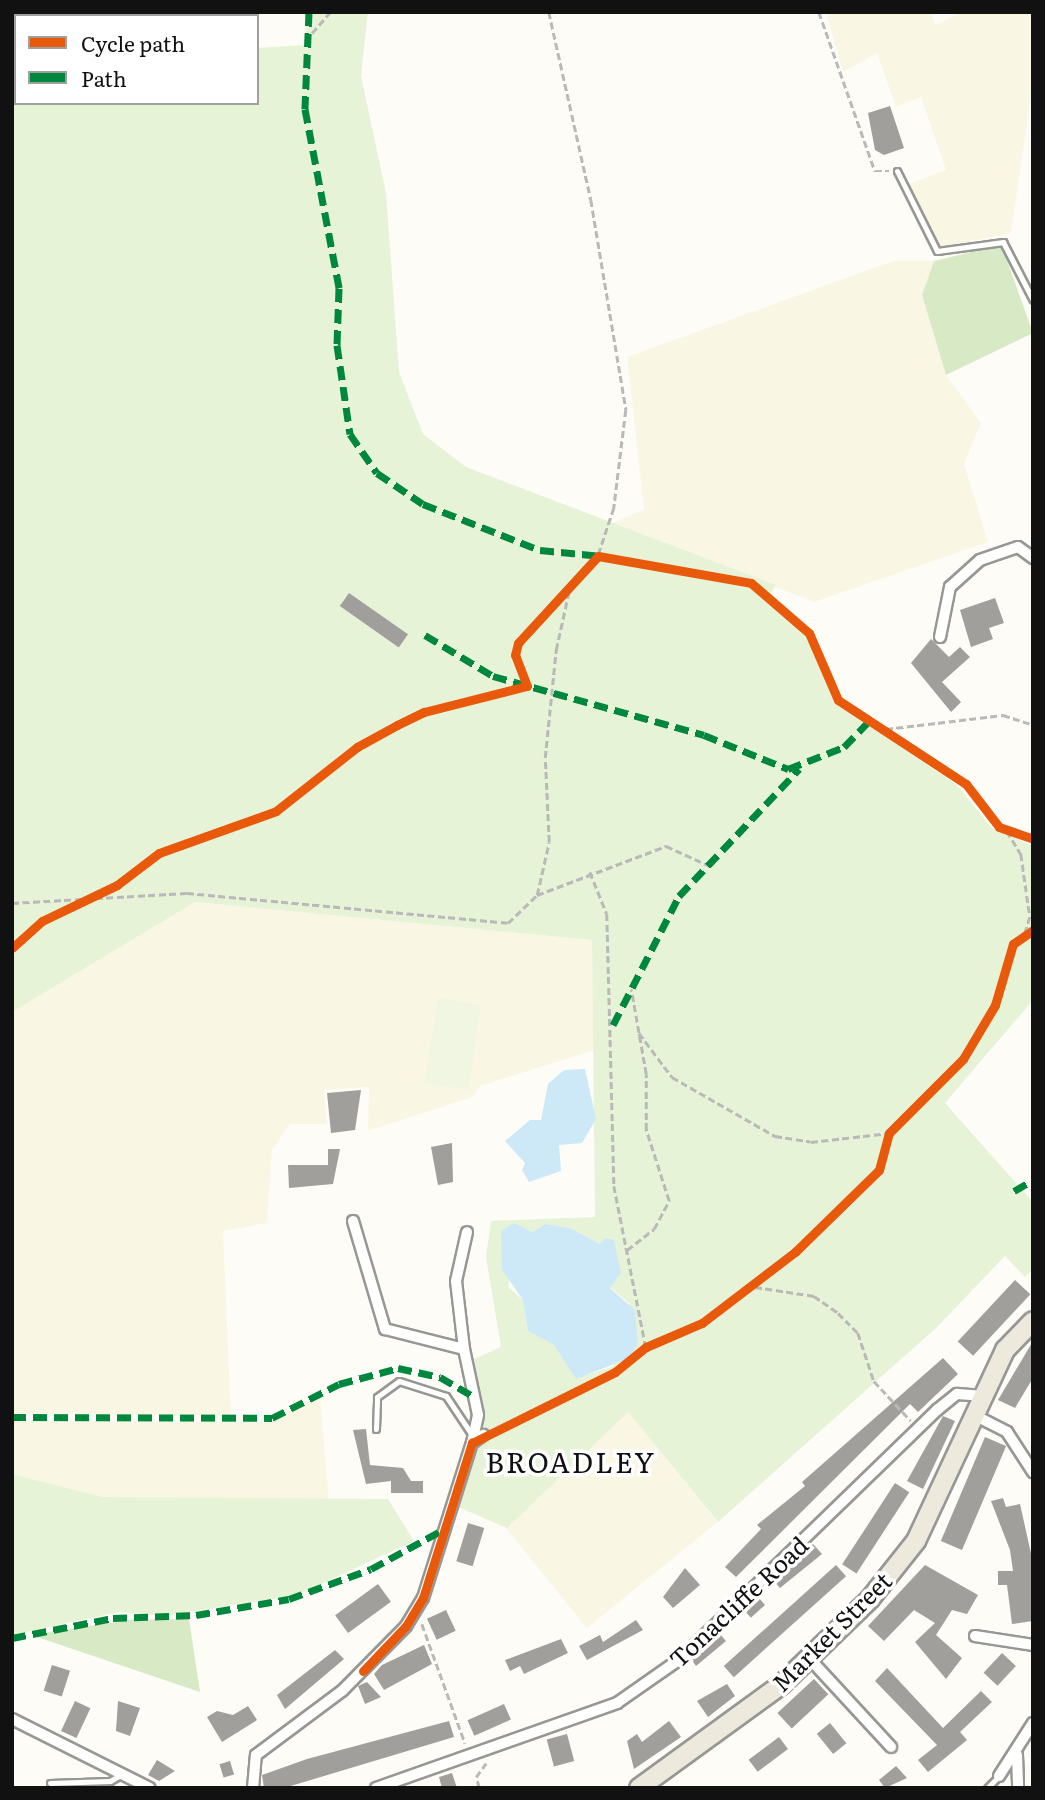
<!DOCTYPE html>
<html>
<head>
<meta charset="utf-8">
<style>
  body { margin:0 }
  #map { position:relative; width:1045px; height:1800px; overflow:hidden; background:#fdfcf7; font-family:Literata,serif }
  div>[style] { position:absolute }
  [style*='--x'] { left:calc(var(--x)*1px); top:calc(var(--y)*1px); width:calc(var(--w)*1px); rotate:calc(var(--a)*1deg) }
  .farmland>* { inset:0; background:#f9f7e4; transform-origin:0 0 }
  .green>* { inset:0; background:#e7f3d7 }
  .forest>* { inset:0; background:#d8eac5 }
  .pitch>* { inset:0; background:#f0f6e1; transform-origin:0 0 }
  .water>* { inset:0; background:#cde8f7 }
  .building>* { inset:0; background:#a19f9c; transform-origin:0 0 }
  .path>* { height:2.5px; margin-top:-1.25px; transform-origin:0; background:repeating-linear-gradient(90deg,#b9b9b8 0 7px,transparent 0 10.5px) }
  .roads { filter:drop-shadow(2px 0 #979795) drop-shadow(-2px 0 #979795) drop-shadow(0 2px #979795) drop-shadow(0 -2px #979795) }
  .service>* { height:5px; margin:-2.5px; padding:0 2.5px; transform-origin:2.5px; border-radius:2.5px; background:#fffffe }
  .minor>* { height:10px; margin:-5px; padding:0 5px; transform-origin:5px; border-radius:5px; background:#fffffe }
  .primary>* { height:18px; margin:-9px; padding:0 9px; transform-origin:9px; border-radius:9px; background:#ede9dc }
  .quiet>* { height:7px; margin-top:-3.5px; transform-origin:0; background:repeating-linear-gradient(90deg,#00873e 0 14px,transparent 0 21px) }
  .cycleway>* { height:9px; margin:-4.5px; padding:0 4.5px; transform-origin:4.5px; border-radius:4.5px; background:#e8590c }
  span { translate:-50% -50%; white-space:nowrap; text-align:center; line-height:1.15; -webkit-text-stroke:7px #fff; paint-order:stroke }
  .street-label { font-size:24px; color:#111 }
  .quarter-label { font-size:28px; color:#111; letter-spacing:2px }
  .frame { position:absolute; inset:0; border:14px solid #111; pointer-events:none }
  .legend { position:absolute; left:14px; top:14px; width:245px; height:91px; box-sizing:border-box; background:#fff; border:2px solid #a0a0a0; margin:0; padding:9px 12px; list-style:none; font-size:21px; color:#111 }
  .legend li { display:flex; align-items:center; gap:14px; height:35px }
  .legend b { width:35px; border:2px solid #a0a0a0 }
</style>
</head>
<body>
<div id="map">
  <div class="farmland">
    <div style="clip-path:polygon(826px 12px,930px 12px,936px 25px,961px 12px,1033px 12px,1033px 81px,1011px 233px,943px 247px,933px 239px,909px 184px,946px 170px,921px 97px,896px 107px,877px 53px,843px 72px)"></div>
    <div style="clip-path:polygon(893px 261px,934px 261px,922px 295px,946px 375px,981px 423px,964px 464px,988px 542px,814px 602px,612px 523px,644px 510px,627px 357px)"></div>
    <div style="clip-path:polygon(195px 902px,592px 940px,594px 1050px,480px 1086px,472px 1097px,368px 1131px,369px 1087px,324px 1090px,327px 1124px,290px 1124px,272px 1150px,267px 1223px,223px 1231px,231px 1416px,12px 1413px,12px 1012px)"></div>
    <div style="clip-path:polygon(320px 1397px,329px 1500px,103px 1497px,12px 1474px,12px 1421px,264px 1422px)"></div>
    <div style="left:628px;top:1412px;width:142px;height:168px;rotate:51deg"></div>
  </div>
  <div class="green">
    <div style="clip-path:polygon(evenodd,12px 12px,227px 16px,16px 16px,16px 103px,257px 103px,257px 48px,304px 45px,309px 12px,368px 12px,361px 76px,386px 193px,399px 372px,423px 434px,466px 467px,776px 585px,767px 599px,806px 635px,837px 704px,957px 785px,992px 828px,1033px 846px,1033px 1000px,945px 1103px,1033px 1202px,1033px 1269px,1025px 1277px,1005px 1256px,935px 1329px,718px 1522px,628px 1412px,507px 1528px,458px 1507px,484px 1426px,472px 1360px,501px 1347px,486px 1257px,491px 1221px,595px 1217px,592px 940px,195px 902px,12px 1012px,12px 12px,514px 1223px,532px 1232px,547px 1224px,570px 1228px,600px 1244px,614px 1240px,610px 1287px,630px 1304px,632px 1328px,612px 1367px,576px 1378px,554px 1345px,528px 1331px,523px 1300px,509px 1288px,508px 1230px,514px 1223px)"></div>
    <div style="clip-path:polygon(12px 1474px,103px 1497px,388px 1499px,414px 1541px,297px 1595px,164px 1616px,119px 1612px,12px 1635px)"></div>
  </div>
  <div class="forest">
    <div style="clip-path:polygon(996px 246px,1003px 249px,1033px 333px,946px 375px,922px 295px,934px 261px)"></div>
    <div style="clip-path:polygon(189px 1619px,200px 1692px,31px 1635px,128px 1620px)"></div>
  </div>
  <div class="pitch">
    <div style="left:438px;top:998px;width:44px;height:86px;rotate:9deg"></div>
  </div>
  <div class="water">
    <div style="clip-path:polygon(585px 1069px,596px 1119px,582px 1143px,559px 1145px,561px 1171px,529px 1182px,522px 1170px,525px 1163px,505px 1141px,530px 1120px,541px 1120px,548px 1084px,564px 1070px)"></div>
    <div style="clip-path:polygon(514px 1223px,532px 1232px,546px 1224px,570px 1228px,600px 1244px,605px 1238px,614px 1240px,621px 1273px,610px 1288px,635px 1310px,638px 1345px,627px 1359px,576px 1379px,554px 1345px,528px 1331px,523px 1300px,502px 1270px,501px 1231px)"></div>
  </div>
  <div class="building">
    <div style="clip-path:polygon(890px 106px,904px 148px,884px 155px,875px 150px,868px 113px)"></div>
    <div style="left:349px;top:593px;width:72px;height:16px;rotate:35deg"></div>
    <div style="clip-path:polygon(995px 598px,1004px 623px,989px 628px,993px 639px,971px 647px,960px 610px)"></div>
    <div style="clip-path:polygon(931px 639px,949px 657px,960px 647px,970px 657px,942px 682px,961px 702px,951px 712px,911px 663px)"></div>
    <div style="clip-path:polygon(361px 1090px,355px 1130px,331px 1133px,327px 1093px)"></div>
    <div style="clip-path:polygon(452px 1143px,453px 1182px,438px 1185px,431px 1147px)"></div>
    <div style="clip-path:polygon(328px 1149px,340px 1149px,333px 1184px,289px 1188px,288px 1165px,328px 1165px)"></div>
    <div style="left:1015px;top:1280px;width:21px;height:84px;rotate:43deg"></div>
    <div style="clip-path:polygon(1033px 1341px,1033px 1378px,1015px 1408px,998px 1400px)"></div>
    <div style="clip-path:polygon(943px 1358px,958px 1374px,918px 1412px,910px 1404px,736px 1577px,725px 1567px,761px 1529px,757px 1525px,805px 1486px,802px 1482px)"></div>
    <div style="clip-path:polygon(943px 1416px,955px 1421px,923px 1489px,907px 1481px)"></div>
    <div style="clip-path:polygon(366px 1429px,370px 1465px,403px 1468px,411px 1481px,423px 1481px,423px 1493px,391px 1493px,391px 1481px,366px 1484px,353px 1430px)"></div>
    <div style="left:985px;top:1437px;width:23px;height:113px;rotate:23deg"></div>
    <div style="left:895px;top:1483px;width:17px;height:97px;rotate:33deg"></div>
    <div style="clip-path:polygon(1003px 1498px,1006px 1507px,1020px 1504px,1032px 1558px,1033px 1621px,1012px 1624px,1007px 1585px,998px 1585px,998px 1571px,1013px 1571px,1010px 1550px,991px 1501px)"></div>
    <div style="left:468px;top:1523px;width:17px;height:40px;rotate:17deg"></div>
    <div style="clip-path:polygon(813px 1544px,822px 1554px,780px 1588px,773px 1580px)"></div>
    <div style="left:836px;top:1565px;width:15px;height:151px;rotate:48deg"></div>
    <div style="clip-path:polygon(925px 1565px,978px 1595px,967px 1614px,952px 1610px,936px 1635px,962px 1658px,946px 1679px,915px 1642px,935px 1623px,914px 1610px,884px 1641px,868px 1626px)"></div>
    <div style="clip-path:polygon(685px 1568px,700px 1585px,673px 1608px,663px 1597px)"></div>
    <div style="left:378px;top:1584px;width:22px;height:53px;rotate:54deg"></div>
    <div style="left:757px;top:1596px;width:12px;height:19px;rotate:48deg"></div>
    <div style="left:446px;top:1610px;width:23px;height:21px;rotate:65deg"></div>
    <div style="clip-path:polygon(636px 1620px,643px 1630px,587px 1660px,579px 1646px,600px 1635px,603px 1642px)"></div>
    <div style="clip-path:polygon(719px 1633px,726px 1641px,696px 1666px,691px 1659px)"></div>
    <div style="clip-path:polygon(561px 1639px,568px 1653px,524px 1674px,520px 1666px,510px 1671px,505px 1660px)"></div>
    <div style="clip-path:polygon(424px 1645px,432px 1664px,384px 1690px,374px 1674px,382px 1665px)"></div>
    <div style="clip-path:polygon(335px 1650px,344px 1659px,285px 1709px,277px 1695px)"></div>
    <div style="left:1002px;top:1653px;width:19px;height:27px;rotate:43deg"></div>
    <div style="left:52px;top:1665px;width:19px;height:27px;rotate:18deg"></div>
    <div style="clip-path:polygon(887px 1668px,943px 1728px,981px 1691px,992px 1702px,960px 1732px,967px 1740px,928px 1772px,918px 1760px,937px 1745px,875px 1681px)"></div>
    <div style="left:814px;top:1679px;width:21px;height:50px;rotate:47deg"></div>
    <div style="clip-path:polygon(367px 1682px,381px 1697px,365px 1704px,358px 1686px)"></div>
    <div style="clip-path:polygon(727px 1684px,735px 1696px,708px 1717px,697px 1701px)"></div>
    <div style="left:75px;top:1701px;width:17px;height:33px;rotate:25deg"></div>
    <div style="clip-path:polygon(118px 1701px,140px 1708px,130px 1736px,116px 1731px)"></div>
    <div style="left:504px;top:1704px;width:17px;height:40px;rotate:66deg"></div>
    <div style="clip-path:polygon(248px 1706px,257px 1720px,222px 1742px,207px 1717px,217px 1711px,233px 1715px)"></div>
    <div style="clip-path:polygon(449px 1721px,454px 1737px,284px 1788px,264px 1788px,262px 1775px,307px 1759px)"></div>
    <div style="clip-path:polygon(669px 1721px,681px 1737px,634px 1769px,627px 1741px,637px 1734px,642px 1742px)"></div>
    <div style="left:830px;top:1723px;width:26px;height:17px;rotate:51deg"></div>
    <div style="left:567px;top:1734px;width:28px;height:21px;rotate:75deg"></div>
    <div style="left:779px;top:1737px;width:15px;height:38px;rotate:53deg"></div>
    <div style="clip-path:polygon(157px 1760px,175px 1771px,159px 1781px,148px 1775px)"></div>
    <div style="left:230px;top:1761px;width:14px;height:11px;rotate:73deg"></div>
    <div style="clip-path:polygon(896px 1766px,907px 1778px,885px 1788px,879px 1780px)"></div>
    <div style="clip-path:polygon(452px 1773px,457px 1788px,442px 1788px,439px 1777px)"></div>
  </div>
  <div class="path">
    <div style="--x:549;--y:12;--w:193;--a:77.4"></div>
    <div style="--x:591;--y:200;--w:213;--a:80.5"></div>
    <div style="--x:626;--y:410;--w:99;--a:97"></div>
    <div style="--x:614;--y:508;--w:51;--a:108.4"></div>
    <div style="--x:819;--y:12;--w:169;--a:70.6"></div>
    <div style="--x:875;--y:171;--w:14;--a:0"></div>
    <div style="--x:305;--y:41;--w:38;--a:-49"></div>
    <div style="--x:886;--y:729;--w:118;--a:-6.8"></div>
    <div style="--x:1003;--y:715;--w:32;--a:18"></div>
    <div style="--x:1007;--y:831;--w:27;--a:59"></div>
    <div style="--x:1021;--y:854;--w:64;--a:81.9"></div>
    <div style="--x:1030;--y:917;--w:17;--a:107"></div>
    <div style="--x:590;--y:872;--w:45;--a:68"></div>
    <div style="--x:607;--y:914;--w:272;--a:88.5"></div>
    <div style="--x:614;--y:1186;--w:164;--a:78.8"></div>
    <div style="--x:537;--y:895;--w:54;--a:-77.2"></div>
    <div style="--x:549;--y:842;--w:84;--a:-92.7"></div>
    <div style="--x:545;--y:758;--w:109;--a:-84.2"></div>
    <div style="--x:556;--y:650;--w:60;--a:-77.6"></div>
    <div style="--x:12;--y:903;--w:175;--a:-3.3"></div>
    <div style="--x:187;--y:893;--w:322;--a:5.3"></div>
    <div style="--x:508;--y:923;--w:40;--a:-44"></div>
    <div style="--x:537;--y:895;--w:138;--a:-20.8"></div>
    <div style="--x:666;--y:846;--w:48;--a:24.4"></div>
    <div style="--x:639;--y:1033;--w:55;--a:53.1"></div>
    <div style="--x:672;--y:1077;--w:119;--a:29.8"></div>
    <div style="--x:775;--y:1136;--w:36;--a:9"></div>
    <div style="--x:811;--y:1142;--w:79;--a:-6.6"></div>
    <div style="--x:627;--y:1250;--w:34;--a:-38"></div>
    <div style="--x:654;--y:1229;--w:32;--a:-62"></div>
    <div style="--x:669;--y:1201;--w:75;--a:-107.9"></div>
    <div style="--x:646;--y:1130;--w:56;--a:-90"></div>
    <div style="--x:646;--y:1074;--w:86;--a:-100"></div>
    <div style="--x:755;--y:1287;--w:60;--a:8.7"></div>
    <div style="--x:814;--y:1296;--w:29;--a:35"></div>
    <div style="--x:838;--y:1313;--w:28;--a:45"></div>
    <div style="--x:858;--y:1333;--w:51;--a:71.6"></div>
    <div style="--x:874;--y:1381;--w:54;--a:47.2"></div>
    <div style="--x:422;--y:1624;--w:127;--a:70.1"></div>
    <div style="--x:479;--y:1788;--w:11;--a:-105"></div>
    <div style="--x:476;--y:1777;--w:17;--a:-54"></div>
  </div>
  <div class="roads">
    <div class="service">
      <div style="--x:897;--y:171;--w:89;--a:63.4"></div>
      <div style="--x:937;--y:251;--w:67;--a:-7.8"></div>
      <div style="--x:1003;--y:242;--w:65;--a:62.7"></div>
      <div style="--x:376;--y:1429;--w:32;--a:-88"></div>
      <div style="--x:377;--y:1397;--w:27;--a:-36"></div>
      <div style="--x:399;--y:1381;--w:49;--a:17.7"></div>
      <div style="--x:446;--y:1396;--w:47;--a:56.3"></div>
      <div style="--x:50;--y:1783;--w:60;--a:-1.9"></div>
      <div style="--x:110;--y:1781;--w:14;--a:-30"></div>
      <div style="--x:987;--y:1788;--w:17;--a:-45"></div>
    </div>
    <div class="minor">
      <div style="--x:940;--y:637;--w:51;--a:-78.7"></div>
      <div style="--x:950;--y:587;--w:40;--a:-42"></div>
      <div style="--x:980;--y:560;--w:40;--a:-18.9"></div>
      <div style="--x:1018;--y:547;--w:19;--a:36"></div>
      <div style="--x:353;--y:1221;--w:113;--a:73.5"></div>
      <div style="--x:385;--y:1329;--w:81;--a:14.2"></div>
      <div style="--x:464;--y:1349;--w:67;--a:78"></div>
      <div style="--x:478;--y:1415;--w:29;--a:102"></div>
      <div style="--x:464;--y:1349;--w:68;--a:-96.7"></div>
      <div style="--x:456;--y:1281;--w:50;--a:-77.3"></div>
      <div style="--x:976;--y:1416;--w:35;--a:27"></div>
      <div style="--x:1007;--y:1432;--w:48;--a:57"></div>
      <div style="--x:975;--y:1636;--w:59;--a:8.8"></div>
      <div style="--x:809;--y:1658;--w:121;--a:47.3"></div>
      <div style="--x:12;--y:1719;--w:154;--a:26.6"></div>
      <div style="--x:1017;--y:1755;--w:33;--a:88"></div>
      <div style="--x:999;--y:1776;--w:63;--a:-57.3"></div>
      <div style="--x:253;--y:1788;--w:33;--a:-85"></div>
      <div style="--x:256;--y:1755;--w:107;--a:-36.7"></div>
      <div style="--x:342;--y:1691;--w:91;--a:-45.4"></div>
      <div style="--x:406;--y:1626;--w:33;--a:-59"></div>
      <div style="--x:423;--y:1598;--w:163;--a:-72.5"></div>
      <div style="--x:472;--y:1443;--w:14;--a:-36"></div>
      <div style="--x:376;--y:1788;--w:256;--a:-19.4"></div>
      <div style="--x:617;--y:1703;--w:77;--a:-34.9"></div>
      <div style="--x:680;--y:1659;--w:358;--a:-44.1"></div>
      <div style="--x:937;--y:1410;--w:26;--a:-39"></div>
      <div style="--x:957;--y:1394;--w:28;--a:4"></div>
    </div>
    <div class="primary">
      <div style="--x:639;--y:1788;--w:175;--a:-36"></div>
      <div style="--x:781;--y:1685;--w:124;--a:-44"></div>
      <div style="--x:870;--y:1599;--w:74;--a:-51.6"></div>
      <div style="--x:916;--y:1541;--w:211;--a:-65"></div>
      <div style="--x:1005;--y:1350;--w:40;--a:-46"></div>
    </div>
  </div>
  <div class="quiet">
    <div style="--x:309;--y:12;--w:97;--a:92.4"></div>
    <div style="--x:305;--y:109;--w:182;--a:79.2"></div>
    <div style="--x:339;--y:288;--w:57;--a:92"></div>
    <div style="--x:337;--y:345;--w:90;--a:81.7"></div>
    <div style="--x:350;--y:434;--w:47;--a:55.3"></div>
    <div style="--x:377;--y:473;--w:55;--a:34"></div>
    <div style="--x:423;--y:504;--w:126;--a:21.5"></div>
    <div style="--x:540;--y:550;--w:62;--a:5.5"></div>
    <div style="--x:425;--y:635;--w:79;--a:31.1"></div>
    <div style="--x:493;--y:676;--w:219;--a:15.6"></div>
    <div style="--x:704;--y:735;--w:91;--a:22"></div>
    <div style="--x:788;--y:769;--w:60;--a:-21.4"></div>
    <div style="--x:844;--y:747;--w:35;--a:-46"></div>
    <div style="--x:613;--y:1025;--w:145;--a:-62.9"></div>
    <div style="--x:679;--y:896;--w:175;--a:-46.6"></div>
    <div style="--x:1014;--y:1191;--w:22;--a:-30"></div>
    <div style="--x:12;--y:1417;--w:260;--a:0.2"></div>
    <div style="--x:272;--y:1418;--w:75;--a:-26.9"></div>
    <div style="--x:339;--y:1384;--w:61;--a:-15.2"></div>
    <div style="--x:398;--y:1368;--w:43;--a:12.1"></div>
    <div style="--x:440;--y:1377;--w:39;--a:30"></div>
    <div style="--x:12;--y:1638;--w:103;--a:-11.2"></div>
    <div style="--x:113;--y:1618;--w:83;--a:-2.1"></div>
    <div style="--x:196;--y:1615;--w:94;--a:-9.8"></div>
    <div style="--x:289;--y:1599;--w:87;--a:-20.1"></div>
    <div style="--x:371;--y:1569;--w:88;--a:-28.6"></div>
  </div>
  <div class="cycleway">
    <div style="--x:12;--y:948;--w:40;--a:-42"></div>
    <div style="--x:42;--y:921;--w:83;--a:-25.6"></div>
    <div style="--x:117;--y:885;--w:53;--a:-37.3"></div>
    <div style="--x:159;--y:853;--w:124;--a:-19.7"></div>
    <div style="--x:276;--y:811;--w:103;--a:-38.3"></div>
    <div style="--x:357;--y:747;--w:46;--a:-28.8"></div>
    <div style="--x:397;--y:725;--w:30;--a:-26"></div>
    <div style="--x:424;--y:712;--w:106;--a:-14.2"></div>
    <div style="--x:527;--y:686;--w:33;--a:-111"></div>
    <div style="--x:515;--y:655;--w:12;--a:-76"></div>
    <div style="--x:518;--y:643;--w:118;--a:-47.4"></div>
    <div style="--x:598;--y:556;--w:155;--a:10"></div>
    <div style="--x:751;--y:583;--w:77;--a:40.8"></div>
    <div style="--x:809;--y:633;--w:73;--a:66.6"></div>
    <div style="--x:838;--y:700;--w:153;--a:33.3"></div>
    <div style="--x:966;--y:784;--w:54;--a:52.5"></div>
    <div style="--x:999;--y:827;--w:36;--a:19"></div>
    <div style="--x:363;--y:1671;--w:62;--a:-46.3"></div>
    <div style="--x:406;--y:1626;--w:33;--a:-59"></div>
    <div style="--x:423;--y:1598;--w:163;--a:-72.5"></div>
    <div style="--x:472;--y:1443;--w:160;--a:-26.4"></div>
    <div style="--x:615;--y:1372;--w:40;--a:-39"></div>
    <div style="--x:646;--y:1347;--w:61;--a:-23.2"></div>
    <div style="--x:702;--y:1323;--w:117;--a:-37.4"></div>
    <div style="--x:795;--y:1252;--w:117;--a:-44.3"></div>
    <div style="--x:879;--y:1170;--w:38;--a:-75"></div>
    <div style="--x:889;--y:1133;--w:105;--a:-45"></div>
    <div style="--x:963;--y:1059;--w:63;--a:-59.3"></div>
    <div style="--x:995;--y:1005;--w:64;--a:-73.6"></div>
    <div style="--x:1013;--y:944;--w:24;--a:-35"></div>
  </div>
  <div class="street-label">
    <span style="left:738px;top:1601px;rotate:-43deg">Tonacliffe Road</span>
    <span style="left:831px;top:1631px;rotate:-45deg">Market Street</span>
  </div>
  <div class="quarter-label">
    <span style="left:571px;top:1461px">BROADLEY</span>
  </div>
  <div class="frame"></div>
  <ul class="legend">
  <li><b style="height:9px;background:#e8590c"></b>Cycle path</li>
  <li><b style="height:9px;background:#00873e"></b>Path</li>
  </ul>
</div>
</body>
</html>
